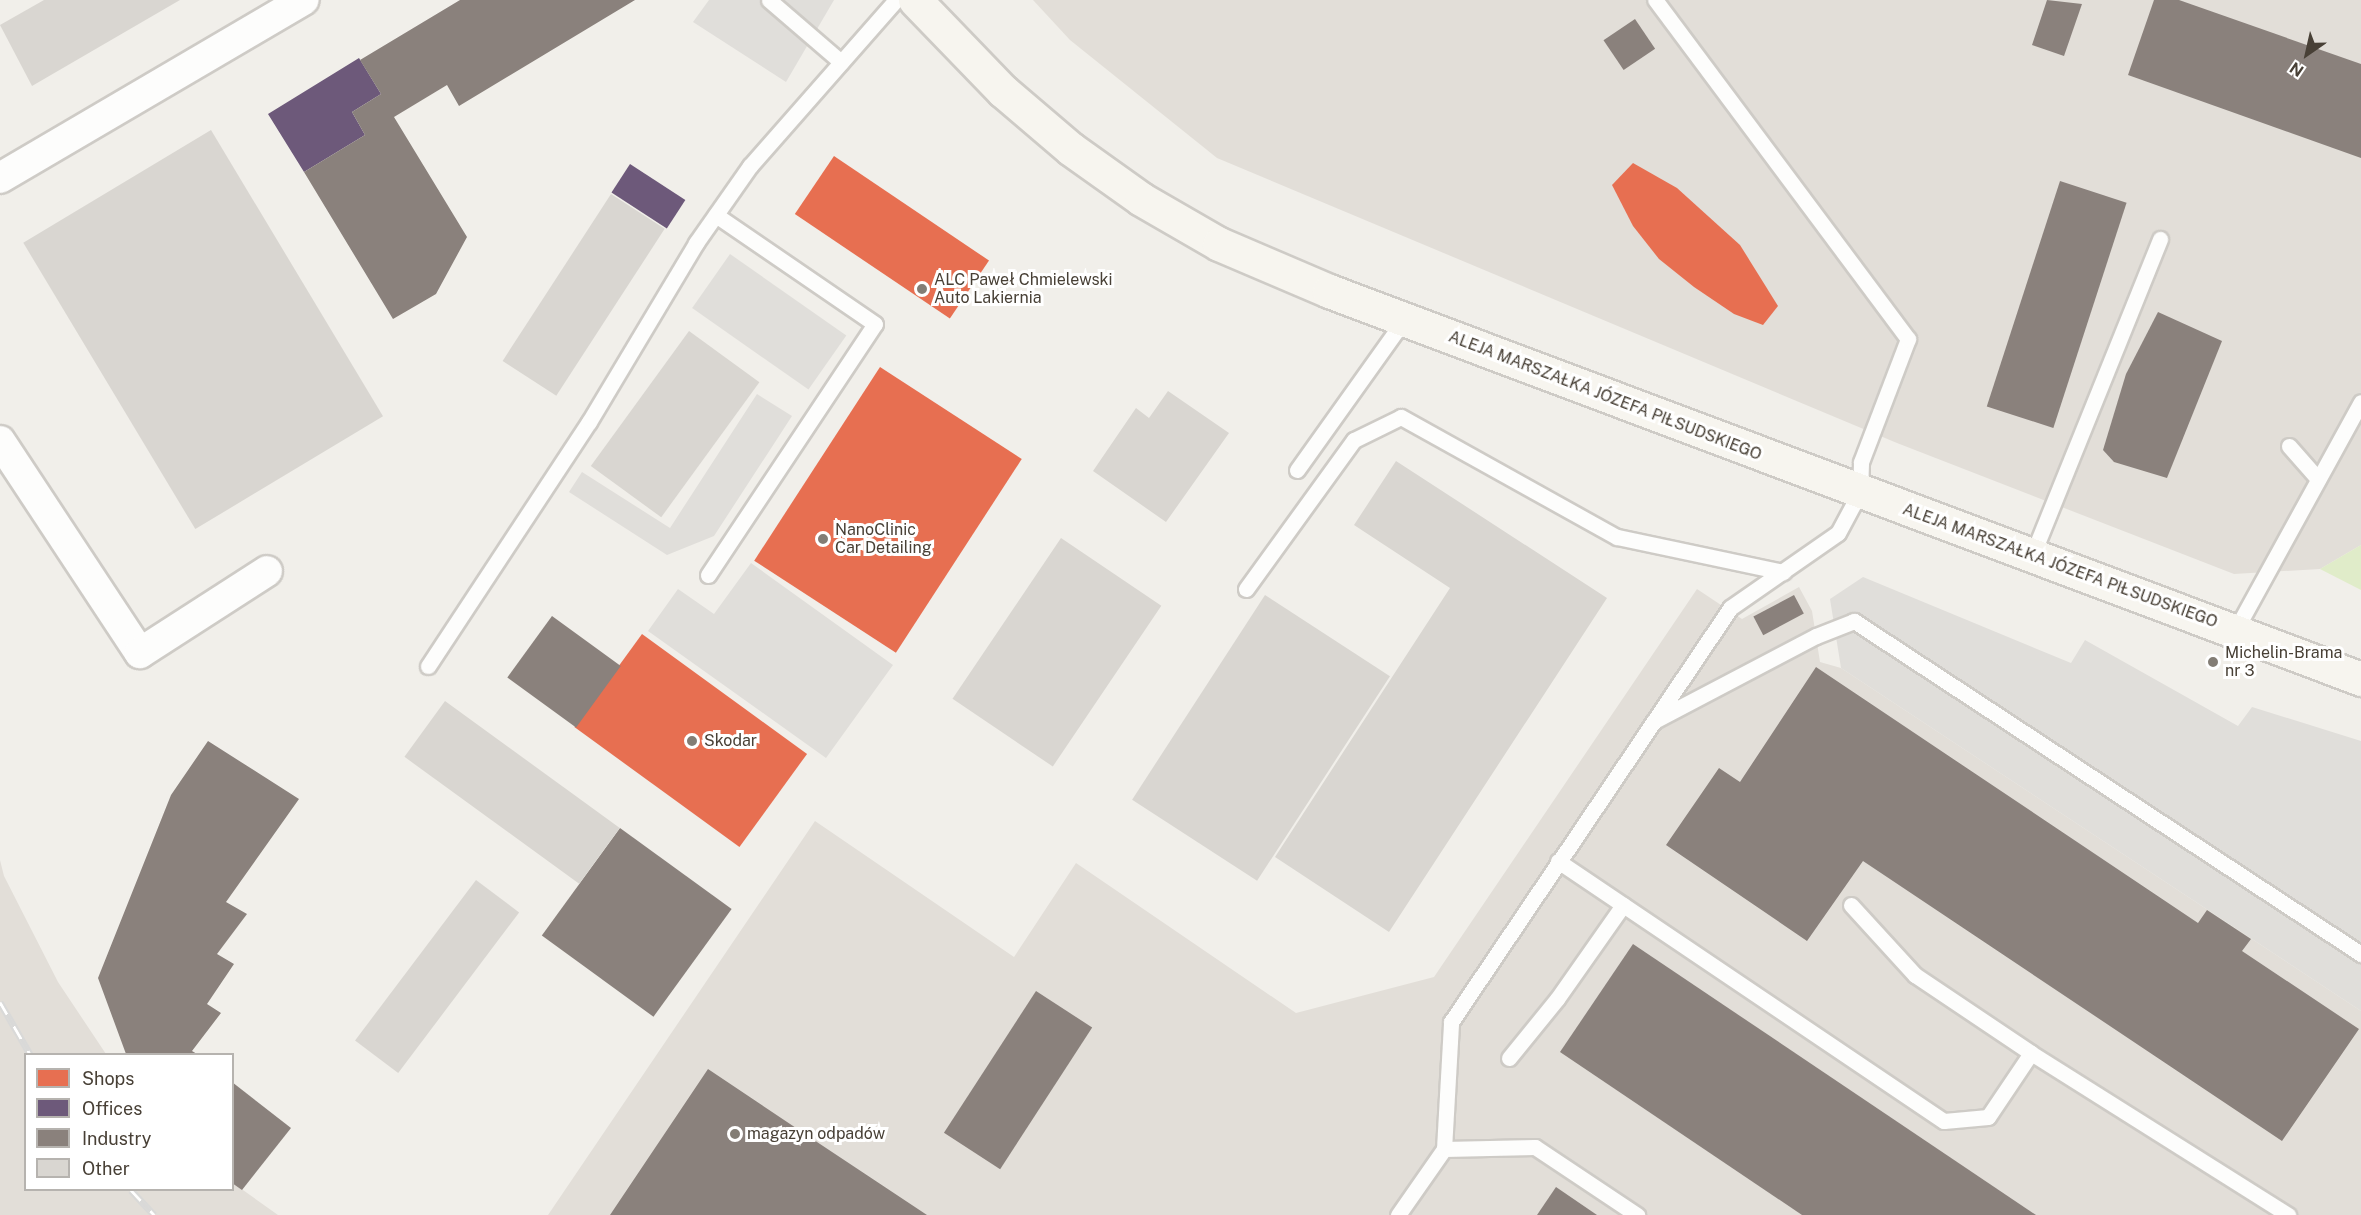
<!DOCTYPE html>
<html>
<head>
<meta charset="utf-8">
<style>
  body { margin:0 }
  #map { position:relative; width:2361px; height:1215px; overflow:hidden; background:#f1efea; font-family:"Public Sans",sans-serif }
  div>[style] { position:absolute }
  [style*='--x'] { left:calc(var(--x)*1px); top:calc(var(--y)*1px); width:calc(var(--w)*1px); rotate:calc(var(--a)*1deg) }
  .industrial>* { inset:0; background:#e2ded8 }
  .green>* { inset:0; background:#e0ecc9 }
  .parking>* { inset:0; background:#e0deda; transform-origin:0 0 }
  .shops>* { inset:0; background:#e76f51; transform-origin:0 0 }
  .offices>* { inset:0; background:#6d597a; transform-origin:0 0 }
  .industry>* { inset:0; background:#8a817c; transform-origin:0 0 }
  .building>* { inset:0; background:#d9d6d1; transform-origin:0 0 }
  .roads { filter:drop-shadow(2px 0 #cecbc6) drop-shadow(-2px 0 #cecbc6) drop-shadow(0 2px #cecbc6) drop-shadow(0 -2px #cecbc6) }
  .lane>* { height:15px; margin:-7.5px; padding:0 7.5px; transform-origin:7.5px; border-radius:7.5px; background:#fdfdfc }
  .street>* { height:30px; margin:-15px; padding:0 15px; transform-origin:15px; border-radius:15px; background:#fdfdfc }
  .secondary>* { height:33px; margin:-16.5px; padding:0 16.5px; transform-origin:16.5px; border-radius:16.5px; background:#f7f5ef }
  .rail>* { height:7px; margin-top:-3.5px; transform-origin:0; background:repeating-linear-gradient(90deg,#fff 0 14px,#d9d9d8 0 28px); box-sizing:border-box; border-block:2px solid #d9d9d8 }
  .dots>* { width:16px; height:16px; translate:-50% -50%; box-sizing:border-box; border:3px solid #fff; border-radius:50% }
  span { translate:-50% -50%; white-space:nowrap; text-align:center; line-height:1.15; -webkit-text-stroke:6px #fff; paint-order:stroke }
  .poi-label { font-size:16px; color:#484036 }
  .left { translate:0 -50%; text-align:left }
  .street-label { font-size:16px; color:#484036 }
  .legend { position:absolute; left:24px; top:1053px; width:210px; height:138px; box-sizing:border-box; background:#fff; border:2px solid #b6b3af; margin:0; padding:8px 10px; list-style:none; font-size:18px; color:#484036 }
  .legend li { display:flex; align-items:center; gap:12px; height:30px }
  .legend b { width:30px; border:2px solid #b6b3af }
  .north { position:absolute; left:2277px; top:24px; width:60px; height:60px; -webkit-text-stroke:4px #fff; paint-order:stroke; rotate:214deg; font-size:16px; font-weight:700; line-height:24px; text-align:center; color:#484036 }
  .north::after { content:''; display:block; margin:auto; width:21px; height:27px; background:#484036; clip-path:polygon(50% 0,100% 100%,50% 72%,0 100%) }
</style>
</head>
<body>
<div id="map">
  <div class="industrial">
    <div style="clip-path:polygon(1033px 0,2361px 0,2361px 545px,2320px 569px,2234px 574px,1897px 443px,1217px 158px,1070px 40px)"></div>
    <div style="clip-path:polygon(1799px 587px,1812px 611px,1820px 662px,1841px 668px,2361px 1011px,2361px 1215px,548px 1215px,815px 821px,1014px 957px,1076px 863px,1296px 1013px,1434px 977px,1697px 589px,1742px 619px)"></div>
    <div style="clip-path:polygon(0 860px,4px 876px,58px 982px,106px 1054px,26px 1054px,26px 1190px,232px 1190px,233px 1183px,278px 1215px,0 1215px)"></div>
  </div>
  <div class="green">
    <div style="clip-path:polygon(2361px 545px,2361px 590px,2320px 569px)"></div>
  </div>
  <div class="parking">
    <div style="clip-path:polygon(709px 0,834px 0,786px 82px,693px 22px)"></div>
    <div style="left:730px;top:254px;width:142px;height:66px;rotate:35deg"></div>
    <div style="clip-path:polygon(757px 394px,792px 416px,714px 536px,667px 555px,569px 492px,582px 472px,670px 528px)"></div>
    <div style="clip-path:polygon(751px 563px,893px 665px,826px 758px,648px 631px,678px 589px,714px 614px)"></div>
    <div style="clip-path:polygon(1863px 577px,2071px 663px,2085px 640px,2238px 726px,2252px 707px,2361px 741px,2361px 1011px,1841px 668px,1830px 599px)"></div>
  </div>
  <div class="shops">
    <div style="left:834px;top:156px;width:187px;height:70px;rotate:34deg"></div>
    <div style="clip-path:polygon(1633px 163px,1677px 188px,1740px 245px,1778px 306px,1763px 325px,1734px 314px,1694px 287px,1659px 259px,1633px 226px,1612px 185px)"></div>
    <div style="left:880px;top:367px;width:169px;height:231px;rotate:33deg"></div>
    <div style="left:642px;top:634px;width:204px;height:115px;rotate:36deg"></div>
  </div>
  <div class="offices">
    <div style="clip-path:polygon(359px 58px,381px 94px,352px 112px,365px 135px,304px 172px,268px 114px)"></div>
    <div style="left:630px;top:164px;width:66px;height:34px;rotate:33deg"></div>
  </div>
  <div class="industry">
    <div style="clip-path:polygon(460px 0,635px 0,459px 106px,447px 85px,394px 117px,467px 237px,436px 294px,393px 319px,304px 172px,365px 135px,352px 112px,381px 94px,360px 60px)"></div>
    <div style="clip-path:polygon(2047px 0,2082px 4px,2064px 56px,2032px 45px)"></div>
    <div style="clip-path:polygon(2154px 0,2179px 0,2361px 64px,2361px 158px,2128px 75px)"></div>
    <div style="left:1635px;top:19px;width:36px;height:38px;rotate:56deg"></div>
    <div style="left:2060px;top:181px;width:70px;height:237px;rotate:18deg"></div>
    <div style="clip-path:polygon(2158px 312px,2222px 341px,2167px 478px,2114px 462px,2103px 450px,2126px 374px)"></div>
    <div style="left:1794px;top:595px;width:21px;height:46px;rotate:62deg"></div>
    <div style="left:552px;top:616px;width:85px;height:76px;rotate:36deg"></div>
    <div style="clip-path:polygon(1816px 667px,2198px 923px,2207px 910px,2251px 939px,2242px 951px,2359px 1029px,2282px 1141px,1863px 861px,1807px 941px,1666px 845px,1719px 768px,1740px 782px)"></div>
    <div style="clip-path:polygon(208px 741px,299px 799px,226px 902px,247px 914px,217px 954px,234px 964px,207px 1004px,221px 1013px,192px 1051px,197px 1054px,126px 1054px,98px 978px,171px 795px)"></div>
    <div style="left:620px;top:828px;width:138px;height:133px;rotate:36deg"></div>
    <div style="clip-path:polygon(1633px 944px,2036px 1215px,1802px 1215px,1560px 1052px)"></div>
    <div style="left:1036px;top:991px;width:67px;height:169px;rotate:33deg"></div>
    <div style="clip-path:polygon(708px 1069px,820px 1144px,927px 1215px,610px 1215px)"></div>
    <div style="clip-path:polygon(232px 1082px,291px 1128px,242px 1190px,232px 1183px)"></div>
    <div style="clip-path:polygon(1556px 1187px,1597px 1215px,1537px 1215px)"></div>
  </div>
  <div class="building">
    <div style="clip-path:polygon(44px 0,180px 0,32px 86px,0 25px)"></div>
    <div style="left:211px;top:130px;width:334px;height:219px;rotate:59deg"></div>
    <div style="left:611px;top:194px;width:64px;height:199px;rotate:33deg"></div>
    <div style="left:689px;top:331px;width:87px;height:167px;rotate:36deg"></div>
    <div style="clip-path:polygon(1168px 391px,1229px 433px,1166px 522px,1093px 471px,1136px 408px,1149px 418px)"></div>
    <div style="clip-path:polygon(1396px 461px,1607px 598px,1389px 932px,1275px 857px,1450px 588px,1354px 525px)"></div>
    <div style="left:1061px;top:538px;width:121px;height:194px;rotate:34deg"></div>
    <div style="left:1265px;top:595px;width:149px;height:244px;rotate:33deg"></div>
    <div style="left:445px;top:701px;width:216px;height:69px;rotate:36deg"></div>
    <div style="left:476px;top:880px;width:54px;height:201px;rotate:37deg"></div>
  </div>
  <div class="roads">
    <div class="lane">
      <div style="--x:769;--y:0;--w:95;--a:40.7"></div>
      <div style="--x:2289;--y:446;--w:44;--a:48.7"></div>
      <div style="--x:1297;--y:470;--w:184;--a:-54.5"></div>
      <div style="--x:2032;--y:556;--w:342;--a:-68"></div>
      <div style="--x:708;--y:575;--w:301;--a:-56.4"></div>
      <div style="--x:875;--y:324;--w:193;--a:-145.6"></div>
      <div style="--x:1246;--y:589;--w:184;--a:-54.1"></div>
      <div style="--x:1354;--y:440;--w:52;--a:-26.1"></div>
      <div style="--x:1401;--y:417;--w:247;--a:29.1"></div>
      <div style="--x:1617;--y:537;--w:170;--a:11.9"></div>
      <div style="--x:2235;--y:631;--w:261;--a:-61.2"></div>
      <div style="--x:428;--y:666;--w:292;--a:-56.6"></div>
      <div style="--x:589;--y:422;--w:209;--a:-59.1"></div>
      <div style="--x:696;--y:243;--w:94;--a:-55"></div>
      <div style="--x:750;--y:166;--w:221;--a:-48.7"></div>
      <div style="--x:1654;--y:721;--w:183;--a:-27.7"></div>
      <div style="--x:1816;--y:636;--w:41;--a:-21.5"></div>
      <div style="--x:1854;--y:621;--w:607;--a:33.3"></div>
      <div style="--x:1558;--y:861;--w:465;--a:34"></div>
      <div style="--x:1944;--y:1121;--w:44;--a:-5.2"></div>
      <div style="--x:1988;--y:1117;--w:77;--a:-56.1"></div>
      <div style="--x:1851;--y:905;--w:95;--a:47.6"></div>
      <div style="--x:1915;--y:975;--w:140;--a:33.9"></div>
      <div style="--x:2031;--y:1053;--w:304;--a:32.2"></div>
      <div style="--x:1509;--y:1058;--w:76;--a:-50.9"></div>
      <div style="--x:1557;--y:999;--w:115;--a:-54.9"></div>
      <div style="--x:1444;--y:1149;--w:91;--a:-1.3"></div>
      <div style="--x:1535;--y:1147;--w:123;--a:33.7"></div>
      <div style="--x:1398;--y:1215;--w:80;--a:-55.1"></div>
      <div style="--x:1444;--y:1149;--w:127;--a:-86.8"></div>
      <div style="--x:1451;--y:1022;--w:499;--a:-56"></div>
      <div style="--x:1730;--y:608;--w:131;--a:-34.8"></div>
      <div style="--x:1838;--y:533;--w:47;--a:-61.8"></div>
      <div style="--x:1860;--y:492;--w:30;--a:-88"></div>
      <div style="--x:1861;--y:462;--w:132;--a:-69.1"></div>
      <div style="--x:1908;--y:339;--w:423;--a:-126.7"></div>
    </div>
    <div class="street">
      <div style="--x:0;--y:178;--w:352;--a:-30.4"></div>
      <div style="--x:0;--y:441;--w:254;--a:56.6"></div>
      <div style="--x:140;--y:653;--w:151;--a:-32.8"></div>
    </div>
    <div class="secondary">
      <div style="--x:915;--y:0;--w:127;--a:46"></div>
      <div style="--x:1003;--y:91;--w:89;--a:40.5"></div>
      <div style="--x:1071;--y:149;--w:86;--a:35.5"></div>
      <div style="--x:1141;--y:199;--w:90;--a:30"></div>
      <div style="--x:1219;--y:244;--w:120;--a:23.1"></div>
      <div style="--x:1329;--y:291;--w:1103;--a:20.6"></div>
    </div>
  </div>
  <div class="rail">
    <div style="--x:0;--y:1002;--w:60;--a:60"></div>
    <div style="--x:131;--y:1190;--w:34;--a:47"></div>
  </div>
  <div class="dots">
    <div style="left:922px;top:289px;background:#837d75"></div>
    <div style="left:823px;top:539px;background:#837d75"></div>
    <div style="left:2213px;top:662px;background:#837d75"></div>
    <div style="left:692px;top:741px;background:#837d75"></div>
    <div style="left:735px;top:1134px;background:#837d75"></div>
  </div>
  <div class="poi-label">
    <span class="left" style="left:934px;top:289px">ALC Paweł Chmielewski<br>Auto Lakiernia</span>
    <span class="left" style="left:835px;top:539px">NanoClinic<br>Car Detailing</span>
    <span class="left" style="left:2225px;top:662px">Michelin-Brama<br>nr 3</span>
    <span class="left" style="left:704px;top:741px">Skodar</span>
    <span class="left" style="left:747px;top:1134px">magazyn odpadów</span>
  </div>
  <div class="street-label">
    <span style="left:1605px;top:396px;rotate:21deg">ALEJA MARSZAŁKA JÓZEFA PIŁSUDSKIEGO</span>
    <span style="left:2060px;top:566px;rotate:20deg">ALEJA MARSZAŁKA JÓZEFA PIŁSUDSKIEGO</span>
  </div>
  <ul class="legend">
  <li><b style="height:16px;background:#e76f51"></b>Shops</li>
  <li><b style="height:16px;background:#6d597a"></b>Offices</li>
  <li><b style="height:16px;background:#8a817c"></b>Industry</li>
  <li><b style="height:16px;background:#d9d6d1"></b>Other</li>
  </ul>
  <div class="north">N</div>
</div>
</body>
</html>
